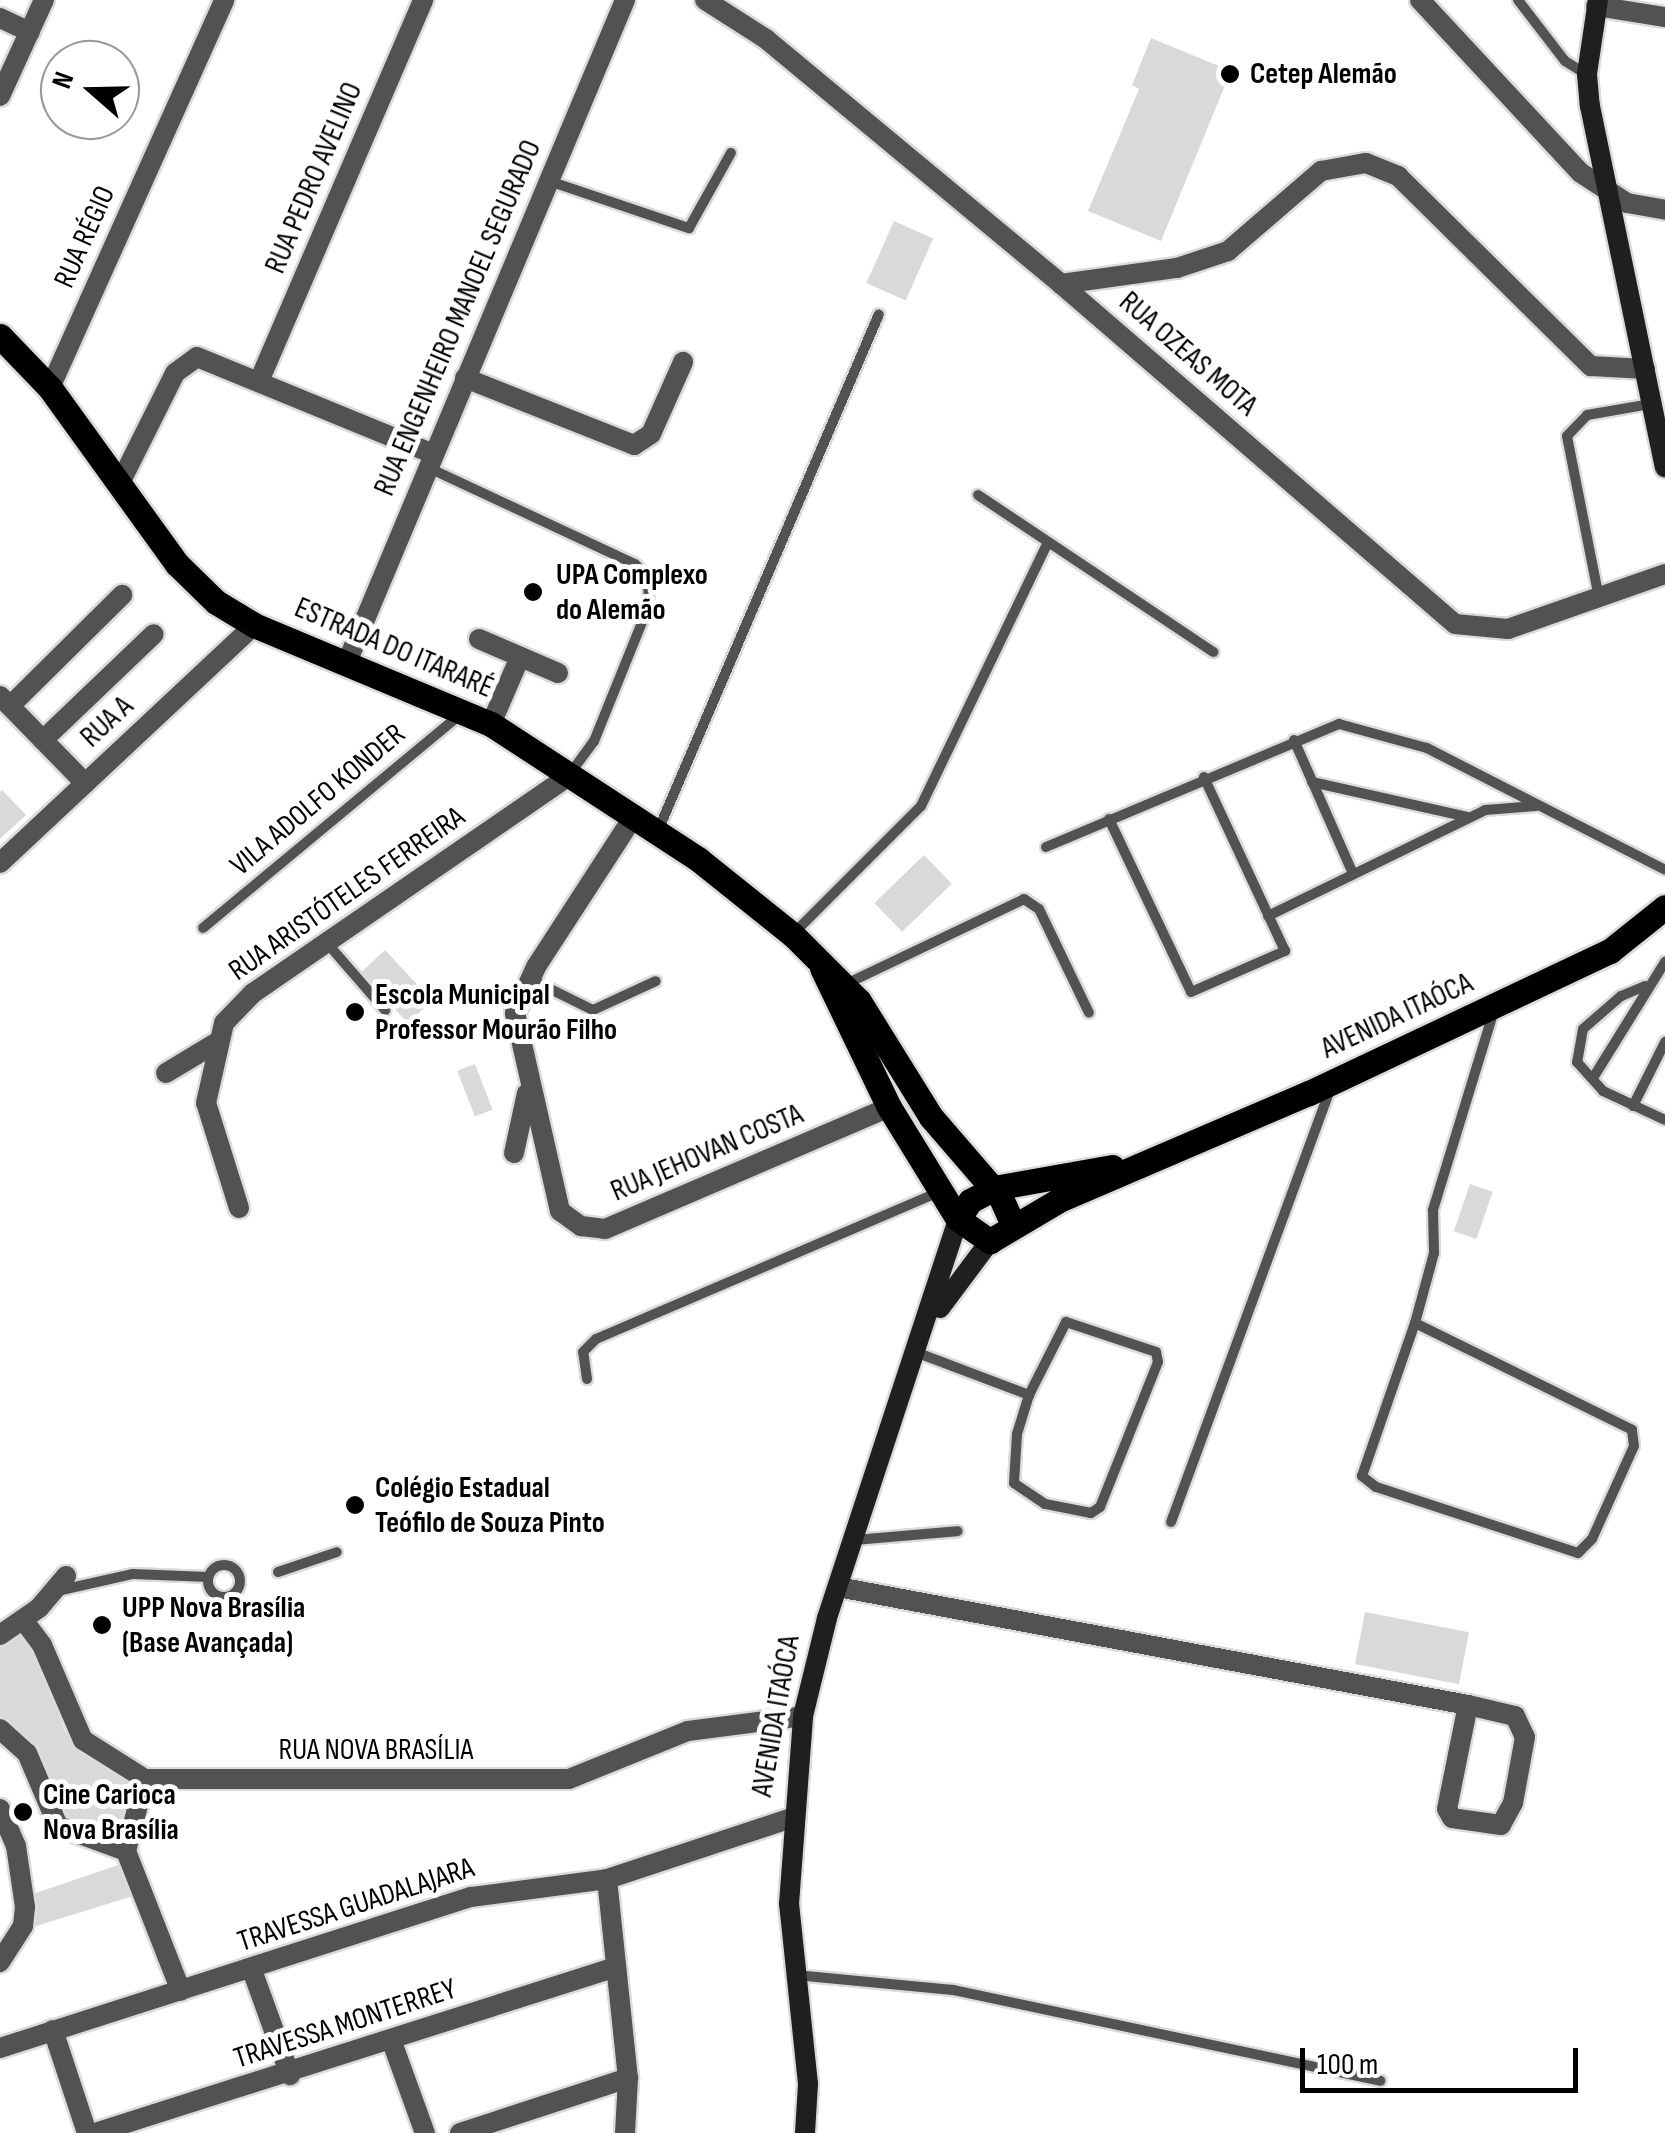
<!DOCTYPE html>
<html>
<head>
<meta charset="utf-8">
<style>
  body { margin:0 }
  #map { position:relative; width:1665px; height:2133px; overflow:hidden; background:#fff; font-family:"Sofia Sans Condensed",sans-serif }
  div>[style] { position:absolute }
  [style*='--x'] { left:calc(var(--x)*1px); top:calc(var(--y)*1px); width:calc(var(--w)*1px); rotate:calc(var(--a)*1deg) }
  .green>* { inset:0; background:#d9d9d9; transform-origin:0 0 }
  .roads { filter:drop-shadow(2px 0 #dbdbdb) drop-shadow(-2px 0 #dbdbdb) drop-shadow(0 2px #dbdbdb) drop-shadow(0 -2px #dbdbdb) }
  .lane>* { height:10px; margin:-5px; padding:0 5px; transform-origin:5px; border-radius:5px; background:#525252 }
  .lane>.ring { margin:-5px; padding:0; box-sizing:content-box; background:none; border:10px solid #525252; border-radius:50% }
  .street>* { height:20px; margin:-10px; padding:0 10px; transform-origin:10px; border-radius:10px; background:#525252 }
  .secondary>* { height:20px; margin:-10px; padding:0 10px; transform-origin:10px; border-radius:10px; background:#1f1f1f }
  .primary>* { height:25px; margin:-12.5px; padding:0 12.5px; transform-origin:12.5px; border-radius:12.5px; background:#000 }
  .dots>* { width:28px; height:28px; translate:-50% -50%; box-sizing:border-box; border:5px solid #fff; border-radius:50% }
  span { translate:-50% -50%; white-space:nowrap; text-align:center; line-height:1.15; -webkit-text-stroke:10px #fff; paint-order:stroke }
  .poi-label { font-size:30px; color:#000; font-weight:700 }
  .left { translate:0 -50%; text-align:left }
  .street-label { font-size:30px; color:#000 }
  .north { position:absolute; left:40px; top:40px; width:100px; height:100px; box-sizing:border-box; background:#fff; border:2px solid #999; border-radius:50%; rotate:290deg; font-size:28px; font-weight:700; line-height:40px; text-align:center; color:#000 }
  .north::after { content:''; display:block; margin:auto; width:35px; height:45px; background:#000; clip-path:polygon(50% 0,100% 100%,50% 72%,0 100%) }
  .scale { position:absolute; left:1300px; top:2048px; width:278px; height:45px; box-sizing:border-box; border:5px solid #000; border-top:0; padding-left:12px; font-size:30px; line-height:35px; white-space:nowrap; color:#000; -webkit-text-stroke:8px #fff; paint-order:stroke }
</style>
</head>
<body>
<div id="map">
  <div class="green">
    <div style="clip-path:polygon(1151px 38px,1231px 71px,1161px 241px,1088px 211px,1139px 89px,1132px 85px)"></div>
    <div style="left:894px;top:221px;width:43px;height:68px;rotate:24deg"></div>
    <div style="clip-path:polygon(2px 790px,26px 815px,0 839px,0 792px)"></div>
    <div style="left:924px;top:855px;width:40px;height:69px;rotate:46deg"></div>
    <div style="left:385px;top:950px;width:69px;height:33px;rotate:47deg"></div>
    <div style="left:475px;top:1064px;width:49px;height:19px;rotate:69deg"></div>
    <div style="left:1470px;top:1184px;width:24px;height:50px;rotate:19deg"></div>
    <div style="left:1365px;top:1612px;width:106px;height:53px;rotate:11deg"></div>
    <div style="clip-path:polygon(19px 1632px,27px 1635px,66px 1734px,136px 1786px,117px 1838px,66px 1825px,0 1722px,0 1642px)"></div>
    <div style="clip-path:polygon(133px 1860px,133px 1896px,33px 1927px,27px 1896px)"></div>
  </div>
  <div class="roads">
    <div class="lane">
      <div style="--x:1518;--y:0;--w:77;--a:52.4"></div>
      <div style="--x:1565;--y:61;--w:25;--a:32"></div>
      <div style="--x:549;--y:181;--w:148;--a:18.6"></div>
      <div style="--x:689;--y:228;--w:86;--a:-60.8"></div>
      <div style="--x:429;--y:468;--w:227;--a:25"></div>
      <div style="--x:635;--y:564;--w:19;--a:47"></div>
      <div style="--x:648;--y:578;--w:27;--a:88"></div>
      <div style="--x:649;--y:605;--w:147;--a:112"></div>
      <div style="--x:594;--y:741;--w:42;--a:126.3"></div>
      <div style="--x:978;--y:495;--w:283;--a:33.7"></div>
      <div style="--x:1599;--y:598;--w:165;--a:-101.2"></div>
      <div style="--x:1567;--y:436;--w:29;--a:-46"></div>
      <div style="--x:1587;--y:415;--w:65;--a:-9.8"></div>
      <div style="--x:1294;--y:740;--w:146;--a:66.2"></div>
      <div style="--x:1312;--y:782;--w:159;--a:12.7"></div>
      <div style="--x:1109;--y:819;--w:191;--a:64.6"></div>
      <div style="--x:1191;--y:992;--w:103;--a:-23.6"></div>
      <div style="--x:1285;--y:951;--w:192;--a:-115"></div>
      <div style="--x:657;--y:833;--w:564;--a:-66.84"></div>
      <div style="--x:1046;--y:847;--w:318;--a:-22.8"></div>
      <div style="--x:1339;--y:724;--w:91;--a:15.3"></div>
      <div style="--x:1427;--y:748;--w:267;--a:27.1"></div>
      <div style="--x:1268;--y:916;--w:242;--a:-26"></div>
      <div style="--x:1485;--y:810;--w:51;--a:-4.5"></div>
      <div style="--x:203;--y:928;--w:335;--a:-39.7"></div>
      <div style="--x:793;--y:934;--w:181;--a:-45"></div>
      <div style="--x:921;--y:806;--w:293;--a:-64.3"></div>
      <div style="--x:327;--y:943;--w:89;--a:49.1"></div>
      <div style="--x:530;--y:979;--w:70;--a:26.2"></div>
      <div style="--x:593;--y:1010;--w:69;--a:-24.7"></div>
      <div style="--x:846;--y:984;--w:197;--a:-25.5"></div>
      <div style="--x:1024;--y:899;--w:18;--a:34"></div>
      <div style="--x:1039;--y:909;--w:115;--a:64.3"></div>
      <div style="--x:1645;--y:986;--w:26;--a:157"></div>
      <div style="--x:1621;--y:996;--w:50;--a:139"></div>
      <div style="--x:1583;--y:1029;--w:34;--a:100"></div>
      <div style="--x:1577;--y:1062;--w:39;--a:48"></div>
      <div style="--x:1603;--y:1091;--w:68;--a:25.1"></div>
      <div style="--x:1593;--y:1078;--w:137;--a:-58.2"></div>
      <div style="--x:1633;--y:1106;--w:72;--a:-63.4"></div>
      <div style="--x:1066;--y:1322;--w:95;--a:18.4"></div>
      <div style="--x:1156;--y:1352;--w:10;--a:79"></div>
      <div style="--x:1158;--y:1362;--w:156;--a:111.8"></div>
      <div style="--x:1100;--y:1507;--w:11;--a:146"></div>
      <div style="--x:1091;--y:1513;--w:47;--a:-168.9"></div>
      <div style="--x:1045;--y:1504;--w:37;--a:-146"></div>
      <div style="--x:1014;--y:1483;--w:49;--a:-86.5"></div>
      <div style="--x:1017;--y:1434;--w:41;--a:-72.9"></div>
      <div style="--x:1029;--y:1395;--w:82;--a:-63.1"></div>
      <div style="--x:1415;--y:1323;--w:242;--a:26.2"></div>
      <div style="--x:1632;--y:1430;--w:16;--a:83"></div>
      <div style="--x:1634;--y:1446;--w:102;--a:114.3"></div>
      <div style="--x:1592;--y:1539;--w:20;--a:135"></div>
      <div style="--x:1578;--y:1553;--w:213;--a:-161.9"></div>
      <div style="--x:1376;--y:1487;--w:18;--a:-142"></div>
      <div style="--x:1362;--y:1476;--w:162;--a:-70.9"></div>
      <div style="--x:1415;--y:1323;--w:73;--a:-74.8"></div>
      <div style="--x:1434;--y:1253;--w:43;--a:-91.3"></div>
      <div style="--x:1433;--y:1210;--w:212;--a:-73"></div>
      <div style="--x:918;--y:1353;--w:119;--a:20.7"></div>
      <div style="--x:587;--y:1379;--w:27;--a:-98"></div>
      <div style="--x:583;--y:1352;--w:18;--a:-45"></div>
      <div style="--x:596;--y:1339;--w:375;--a:-23.2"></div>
      <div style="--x:1171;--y:1522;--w:463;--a:-69.8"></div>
      <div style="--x:854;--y:1540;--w:104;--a:-4.9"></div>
      <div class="ring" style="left:208px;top:1565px;width:22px;height:22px"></div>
      <div style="--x:278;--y:1572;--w:62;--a:-18.7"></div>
      <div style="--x:57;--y:1591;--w:78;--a:-12.6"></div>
      <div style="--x:133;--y:1574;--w:75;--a:2.3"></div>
      <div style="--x:795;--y:1975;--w:159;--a:5.4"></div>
      <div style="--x:953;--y:1990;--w:437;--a:12"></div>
    </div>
    <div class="street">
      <div style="--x:705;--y:0;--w:72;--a:32.6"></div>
      <div style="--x:766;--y:39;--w:383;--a:39.7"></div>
      <div style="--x:1061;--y:284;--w:520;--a:40.79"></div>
      <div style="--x:1455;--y:624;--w:53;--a:5.4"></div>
      <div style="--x:1508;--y:629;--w:166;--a:-19.3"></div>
      <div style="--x:1420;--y:0;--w:236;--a:47.1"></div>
      <div style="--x:1581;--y:173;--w:55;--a:33.1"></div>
      <div style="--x:1627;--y:203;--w:39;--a:10"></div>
      <div style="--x:1596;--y:6;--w:70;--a:9.1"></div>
      <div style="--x:0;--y:18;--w:33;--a:25"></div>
      <div style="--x:0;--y:96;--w:106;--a:-65.4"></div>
      <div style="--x:1061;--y:284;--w:117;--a:-7.9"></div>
      <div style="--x:1177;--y:268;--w:54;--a:-18.4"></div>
      <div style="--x:1228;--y:251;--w:123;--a:-40.7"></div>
      <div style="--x:1321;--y:171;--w:46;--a:-10.1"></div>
      <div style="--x:1366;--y:163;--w:35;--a:22"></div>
      <div style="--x:1398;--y:176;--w:271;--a:44.6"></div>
      <div style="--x:1591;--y:366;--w:54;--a:3.2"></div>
      <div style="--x:465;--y:378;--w:182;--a:21.6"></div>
      <div style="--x:634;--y:445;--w:20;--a:-33"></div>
      <div style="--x:651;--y:434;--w:79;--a:-66"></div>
      <div style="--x:260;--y:379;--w:413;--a:-66.7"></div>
      <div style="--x:50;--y:388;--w:425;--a:-65.8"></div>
      <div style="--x:119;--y:485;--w:125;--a:-63.4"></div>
      <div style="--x:175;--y:373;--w:27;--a:-36"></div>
      <div style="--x:197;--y:357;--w:255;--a:22.3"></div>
      <div style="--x:479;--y:639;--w:86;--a:23.3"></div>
      <div style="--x:348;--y:660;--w:716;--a:-67.23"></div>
      <div style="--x:0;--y:696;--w:122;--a:45.7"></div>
      <div style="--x:10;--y:706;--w:158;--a:-44.7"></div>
      <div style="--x:491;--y:724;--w:73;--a:-66.6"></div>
      <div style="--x:43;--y:740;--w:153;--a:-43.7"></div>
      <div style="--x:632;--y:819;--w:176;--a:123"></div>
      <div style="--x:536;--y:967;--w:51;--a:114.5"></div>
      <div style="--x:515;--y:1013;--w:203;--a:77.2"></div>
      <div style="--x:560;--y:1211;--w:26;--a:36"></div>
      <div style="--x:581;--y:1226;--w:24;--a:7"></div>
      <div style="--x:605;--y:1229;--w:309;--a:-23.2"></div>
      <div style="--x:0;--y:863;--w:348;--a:-43.1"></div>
      <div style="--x:166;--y:1073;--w:56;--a:-31.1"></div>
      <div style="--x:514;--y:1153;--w:61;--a:-77.8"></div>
      <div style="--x:239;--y:1208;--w:110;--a:-107.4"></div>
      <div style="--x:206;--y:1103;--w:82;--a:-77.3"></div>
      <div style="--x:224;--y:1023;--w:42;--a:-46"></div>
      <div style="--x:253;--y:993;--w:383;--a:-34.5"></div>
      <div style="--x:838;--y:1587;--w:641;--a:10.61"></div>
      <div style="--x:1468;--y:1705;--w:48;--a:13.2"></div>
      <div style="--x:1515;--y:1716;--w:23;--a:65"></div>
      <div style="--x:1525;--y:1737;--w:67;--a:100.3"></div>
      <div style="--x:1513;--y:1803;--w:25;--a:119"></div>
      <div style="--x:1501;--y:1825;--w:49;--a:-171.9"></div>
      <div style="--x:1452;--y:1818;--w:10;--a:-119"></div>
      <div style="--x:1447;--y:1809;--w:106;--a:-78.6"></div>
      <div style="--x:24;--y:1621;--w:30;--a:53"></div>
      <div style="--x:42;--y:1645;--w:103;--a:66.7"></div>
      <div style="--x:83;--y:1740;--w:73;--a:32.2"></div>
      <div style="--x:145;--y:1779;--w:424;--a:0"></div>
      <div style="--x:569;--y:1779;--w:128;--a:-22"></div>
      <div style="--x:688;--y:1731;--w:116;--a:-7.4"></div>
      <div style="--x:0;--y:1635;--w:47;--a:-34.7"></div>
      <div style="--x:39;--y:1608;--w:42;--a:-49.8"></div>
      <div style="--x:0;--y:1729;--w:36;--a:42"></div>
      <div style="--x:27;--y:1753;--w:79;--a:67"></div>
      <div style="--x:58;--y:1826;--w:72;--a:20.2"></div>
      <div style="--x:145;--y:1779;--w:74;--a:104.8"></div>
      <div style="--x:126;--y:1851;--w:150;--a:68.6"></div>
      <div style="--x:0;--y:1809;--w:40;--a:66.6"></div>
      <div style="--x:16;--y:1846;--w:62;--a:81.6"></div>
      <div style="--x:25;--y:1907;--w:19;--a:96"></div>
      <div style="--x:23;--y:1926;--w:43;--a:122.6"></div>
      <div style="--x:607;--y:1879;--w:200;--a:84"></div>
      <div style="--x:628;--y:2078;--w:55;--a:93.1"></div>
      <div style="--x:252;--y:1970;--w:112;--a:70.1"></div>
      <div style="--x:53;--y:2030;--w:108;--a:71.7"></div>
      <div style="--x:392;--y:2042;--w:97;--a:70.1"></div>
      <div style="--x:0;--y:2048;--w:495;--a:-17.8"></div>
      <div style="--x:471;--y:1897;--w:137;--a:-7.5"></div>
      <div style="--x:607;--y:1879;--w:194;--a:-18.3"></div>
      <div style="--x:95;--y:2133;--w:544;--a:-17.67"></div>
      <div style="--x:460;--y:2133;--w:177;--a:-18.1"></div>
    </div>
    <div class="secondary">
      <div style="--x:1598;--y:0;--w:75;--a:98.5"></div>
      <div style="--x:1587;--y:74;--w:32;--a:85"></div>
      <div style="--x:1590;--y:106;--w:369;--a:78.3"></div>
      <div style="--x:940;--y:1308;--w:84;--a:-53.3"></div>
      <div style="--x:805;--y:2133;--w:49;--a:-86.5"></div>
      <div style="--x:808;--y:2084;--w:181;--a:-96"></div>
      <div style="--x:789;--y:1904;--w:189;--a:-85.7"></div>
      <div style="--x:803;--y:1716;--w:101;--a:-76.2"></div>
      <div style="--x:827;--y:1618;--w:420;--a:-71.8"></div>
    </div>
    <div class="primary">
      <div style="--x:0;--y:336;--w:72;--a:46.1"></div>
      <div style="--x:50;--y:388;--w:217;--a:54.2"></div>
      <div style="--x:177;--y:564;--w:54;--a:44.3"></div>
      <div style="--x:216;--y:602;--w:44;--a:31.2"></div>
      <div style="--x:254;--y:625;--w:257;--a:22.7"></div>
      <div style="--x:491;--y:724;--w:247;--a:33.1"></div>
      <div style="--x:698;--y:859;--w:122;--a:38.7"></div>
      <div style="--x:793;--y:935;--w:93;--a:45"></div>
      <div style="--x:859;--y:1001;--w:137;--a:58.2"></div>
      <div style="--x:931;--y:1117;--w:107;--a:49.2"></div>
      <div style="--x:1001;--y:1198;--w:30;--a:66"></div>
      <div style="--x:822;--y:968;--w:154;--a:64.3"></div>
      <div style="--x:889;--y:1107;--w:132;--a:58.4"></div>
      <div style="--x:958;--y:1219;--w:39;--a:35"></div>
      <div style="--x:990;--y:1241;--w:80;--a:-30.7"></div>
      <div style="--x:1059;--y:1200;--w:272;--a:-23.2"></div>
      <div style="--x:1309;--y:1093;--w:333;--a:-25.3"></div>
      <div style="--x:1610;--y:951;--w:70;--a:-38.7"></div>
      <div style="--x:958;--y:1219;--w:22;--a:-56"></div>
      <div style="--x:970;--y:1201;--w:27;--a:-28"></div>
      <div style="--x:994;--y:1188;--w:120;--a:-10.1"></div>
    </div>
  </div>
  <div class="dots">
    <div style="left:1230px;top:74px;background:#000"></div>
    <div style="left:533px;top:592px;background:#000"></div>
    <div style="left:355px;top:1012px;background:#000"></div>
    <div style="left:355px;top:1505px;background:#000"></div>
    <div style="left:102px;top:1625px;background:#000"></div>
    <div style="left:23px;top:1812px;background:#000"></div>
  </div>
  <div class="poi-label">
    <span class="left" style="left:1250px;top:74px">Cetep Alemão</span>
    <span class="left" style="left:556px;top:592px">UPA Complexo<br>do Alemão</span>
    <span class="left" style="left:375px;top:1012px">Escola Municipal<br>Professor Mourão Filho</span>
    <span class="left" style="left:375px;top:1505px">Colégio Estadual<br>Teófilo de Souza Pinto</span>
    <span class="left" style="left:122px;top:1625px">UPP Nova Brasília<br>(Base Avançada)</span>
    <span class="left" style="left:43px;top:1812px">Cine Carioca<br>Nova Brasília</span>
  </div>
  <div class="street-label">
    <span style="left:314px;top:178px;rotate:-67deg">RUA PEDRO AVELINO</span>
    <span style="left:85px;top:237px;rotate:-66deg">RUA RÉGIO</span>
    <span style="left:458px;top:318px;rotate:-67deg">RUA ENGENHEIRO MANOEL SEGURADO</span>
    <span style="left:1188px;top:354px;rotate:41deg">RUA OZEAS MOTA</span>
    <span style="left:394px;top:648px;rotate:23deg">ESTRADA DO ITARARÉ</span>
    <span style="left:107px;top:722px;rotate:-43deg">RUA A</span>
    <span style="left:318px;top:800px;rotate:-40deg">VILA ADOLFO KONDER</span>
    <span style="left:347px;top:894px;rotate:-35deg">RUA ARISTÓTELES FERREIRA</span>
    <span style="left:1397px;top:1016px;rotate:-25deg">AVENIDA ITAÓCA</span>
    <span style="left:707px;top:1153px;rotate:-23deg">RUA JEHOVAN COSTA</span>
    <span style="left:776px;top:1716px;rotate:-80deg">AVENIDA ITAÓCA</span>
    <span style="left:376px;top:1750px">RUA NOVA BRASÍLIA</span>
    <span style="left:356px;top:1905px;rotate:-18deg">TRAVESSA GUADALAJARA</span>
    <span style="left:345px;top:2024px;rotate:-18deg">TRAVESSA MONTERREY</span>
  </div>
  <div class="north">N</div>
  <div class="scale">100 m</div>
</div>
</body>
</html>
